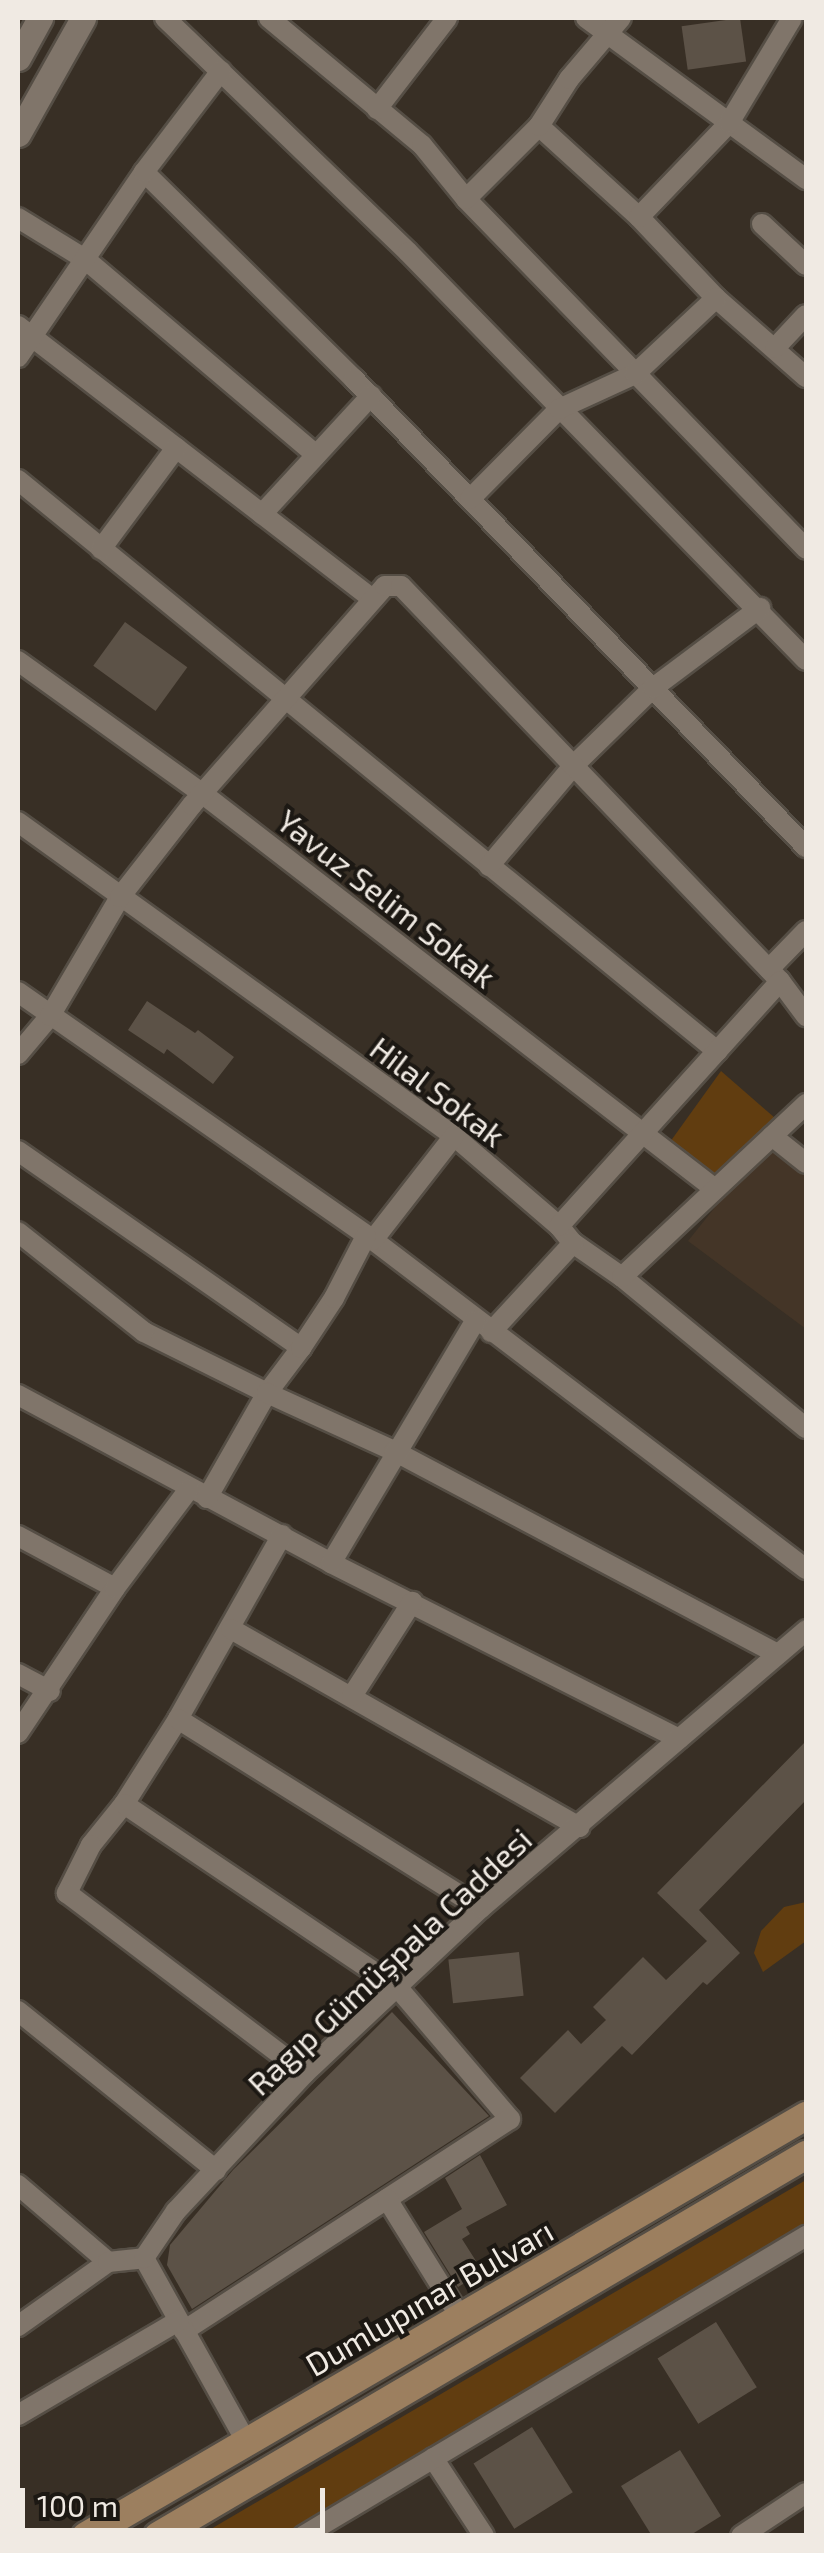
<!DOCTYPE html>
<html>
<head>
<meta charset="utf-8">
<style>
  body { margin:0 }
  #map { position:relative; width:824px; height:2553px; overflow:hidden; background:#382f25; font-family:"Exo 2",sans-serif }
  div>[style] { position:absolute }
  [style*='--x'] { left:calc(var(--x)*1px); top:calc(var(--y)*1px); width:calc(var(--w)*1px); rotate:calc(var(--a)*1deg) }
  .built>* { inset:0; background:#443527 }
  .green>* { inset:0; background:#613d10 }
  .building>* { inset:0; background:#5c5247; transform-origin:0 0 }
  .roads { filter:drop-shadow(2px 0 #554e45) drop-shadow(-2px 0 #554e45) drop-shadow(0 2px #554e45) drop-shadow(0 -2px #554e45) }
  .minor>* { height:20px; margin:-10px; padding:0 10px; transform-origin:10px; border-radius:10px; background:#80756a }
  .tertiary>* { height:25px; margin:-12.5px; padding:0 12.5px; transform-origin:12.5px; border-radius:12.5px; background:#80756a }
  .secondary>* { height:28px; margin:-14px; padding:0 14px; transform-origin:14px; border-radius:14px; background:#9c7f5f }
  span { translate:-50% -50%; white-space:nowrap; text-align:center; line-height:1.15; -webkit-text-stroke:8px #1c1813; paint-order:stroke }
  .street-label { font-size:32px; color:#f0eae3 }
  .frame { position:absolute; inset:0; border:20px solid #f0eae3; pointer-events:none }
  .scale { position:absolute; left:20px; top:2488px; width:305px; height:45px; box-sizing:border-box; border:5px solid #f0eae3; border-top:0; padding-left:12px; font-size:30px; line-height:35px; white-space:nowrap; color:#f0eae3; -webkit-text-stroke:8px #1c1813; paint-order:stroke }
</style>
</head>
<body>
<div id="map">
  <div class="built">
    <div style="clip-path:polygon(772px 1136px,806px 1165px,806px 1329px,688px 1241px)"></div>
  </div>
  <div class="green">
    <div style="clip-path:polygon(721px 1071px,775px 1118px,717px 1176px,670px 1142px)"></div>
    <div style="clip-path:polygon(806px 1902px,806px 1941px,763px 1972px,754px 1953px,761px 1931px,784px 1907px)"></div>
    <div style="clip-path:polygon(806px 2180px,806px 2230px,301px 2535px,199px 2536px)"></div>
  </div>
  <div class="building">
    <div style="left:740px;top:18px;width:44px;height:59px;rotate:82deg"></div>
    <div style="left:125px;top:622px;width:77px;height:54px;rotate:36deg"></div>
    <div style="clip-path:polygon(147px 1001px,195px 1033px,198px 1030px,234px 1057px,213px 1084px,167px 1049px,164px 1054px,128px 1030px)"></div>
    <div style="clip-path:polygon(806px 1741px,806px 1800px,699px 1910px,740px 1953px,707px 1985px,703px 1982px,632px 2055px,622px 2046px,555px 2113px,520px 2078px,568px 2030px,581px 2044px,606px 2020px,593px 2007px,643px 1957px,666px 1980px,707px 1941px,657px 1893px)"></div>
    <div style="left:519px;top:1952px;width:44px;height:71px;rotate:84deg"></div>
    <div style="clip-path:polygon(392px 2012px,489px 2116px,192px 2309px,167px 2265px,170px 2245px,233px 2170px)"></div>
    <div style="clip-path:polygon(480px 2155px,507px 2205px,466px 2227px,470px 2234px,462px 2239px,483px 2272px,458px 2287px,424px 2232px,462px 2209px,445px 2178px)"></div>
    <div style="left:716px;top:2322px;width:77px;height:69px;rotate:58deg"></div>
    <div style="left:532px;top:2427px;width:77px;height:69px;rotate:58deg"></div>
    <div style="clip-path:polygon(680px 2450px,721px 2516px,689px 2536px,652px 2536px,621px 2486px)"></div>
  </div>
  <div class="roads">
    <div class="minor">
      <div style="--x:165;--y:18;--w:337;--a:43.9"></div>
      <div style="--x:408;--y:252;--w:570;--a:45.71"></div>
      <div style="--x:269;--y:18;--w:199;--a:39.7"></div>
      <div style="--x:422;--y:145;--w:70;--a:50.8"></div>
      <div style="--x:466;--y:199;--w:488;--a:45.8"></div>
      <div style="--x:586;--y:18;--w:273;--a:36.2"></div>
      <div style="--x:377;--y:109;--w:115;--a:-52.4"></div>
      <div style="--x:539;--y:126;--w:135;--a:42.3"></div>
      <div style="--x:639;--y:217;--w:112;--a:46.5"></div>
      <div style="--x:716;--y:298;--w:120;--a:41.3"></div>
      <div style="--x:144;--y:172;--w:295;--a:44.6"></div>
      <div style="--x:354;--y:379;--w:651;--a:46"></div>
      <div style="--x:466;--y:199;--w:103;--a:-45"></div>
      <div style="--x:539;--y:126;--w:56;--a:-57.4"></div>
      <div style="--x:569;--y:79;--w:80;--a:-49.6"></div>
      <div style="--x:639;--y:217;--w:130;--a:-46.2"></div>
      <div style="--x:729;--y:123;--w:122;--a:-59"></div>
      <div style="--x:18;--y:218;--w:79;--a:31.5"></div>
      <div style="--x:85;--y:259;--w:303;--a:40.3"></div>
      <div style="--x:762;--y:224;--w:60;--a:43"></div>
      <div style="--x:18;--y:326;--w:448;--a:37.6"></div>
      <div style="--x:775;--y:348;--w:45;--a:-46.8"></div>
      <div style="--x:18;--y:357;--w:224;--a:-55.7"></div>
      <div style="--x:144;--y:172;--w:127;--a:-52.7"></div>
      <div style="--x:18;--y:480;--w:903;--a:39.24"></div>
      <div style="--x:470;--y:499;--w:127;--a:-45.3"></div>
      <div style="--x:559;--y:409;--w:84;--a:-24.7"></div>
      <div style="--x:635;--y:374;--w:111;--a:-43.2"></div>
      <div style="--x:262;--y:514;--w:161;--a:-47.3"></div>
      <div style="--x:101;--y:549;--w:126;--a:-53.4"></div>
      <div style="--x:18;--y:661;--w:228;--a:35.7"></div>
      <div style="--x:203;--y:794;--w:647;--a:37.65"></div>
      <div style="--x:18;--y:822;--w:537;--a:35.76"></div>
      <div style="--x:454;--y:1136;--w:138;--a:40.6"></div>
      <div style="--x:559;--y:1226;--w:22;--a:51"></div>
      <div style="--x:573;--y:1243;--w:60;--a:34.8"></div>
      <div style="--x:622;--y:1277;--w:238;--a:39.4"></div>
      <div style="--x:489;--y:866;--w:132;--a:-49.9"></div>
      <div style="--x:574;--y:765;--w:110;--a:-44.3"></div>
      <div style="--x:653;--y:688;--w:134;--a:-36.8"></div>
      <div style="--x:769;--y:969;--w:53;--a:-45.8"></div>
      <div style="--x:18;--y:992;--w:433;--a:34.9"></div>
      <div style="--x:373;--y:1240;--w:544;--a:37.23"></div>
      <div style="--x:18;--y:1054;--w:50;--a:-49.9"></div>
      <div style="--x:50;--y:1016;--w:138;--a:-59.5"></div>
      <div style="--x:120;--y:897;--w:117;--a:-52"></div>
      <div style="--x:192;--y:805;--w:292;--a:-48.6"></div>
      <div style="--x:385;--y:586;--w:16;--a:0"></div>
      <div style="--x:401;--y:586;--w:547;--a:46.18"></div>
      <div style="--x:780;--y:981;--w:44;--a:53.4"></div>
      <div style="--x:772;--y:1136;--w:43;--a:38.5"></div>
      <div style="--x:18;--y:1151;--w:345;--a:34.8"></div>
      <div style="--x:301;--y:1348;--w:56;--a:127.1"></div>
      <div style="--x:267;--y:1393;--w:137;--a:-153.6"></div>
      <div style="--x:144;--y:1332;--w:161;--a:-141.6"></div>
      <div style="--x:559;--y:1226;--w:330;--a:-47.9"></div>
      <div style="--x:373;--y:1240;--w:132;--a:-52.1"></div>
      <div style="--x:622;--y:1277;--w:253;--a:-43.2"></div>
      <div style="--x:491;--y:1332;--w:121;--a:-47.3"></div>
      <div style="--x:301;--y:1348;--w:60;--a:-56.6"></div>
      <div style="--x:334;--y:1298;--w:70;--a:-62.7"></div>
      <div style="--x:18;--y:1395;--w:355;--a:28.2"></div>
      <div style="--x:331;--y:1563;--w:390;--a:26.8"></div>
      <div style="--x:207;--y:1498;--w:121;--a:-60.3"></div>
      <div style="--x:267;--y:1393;--w:140;--a:24.5"></div>
      <div style="--x:394;--y:1451;--w:432;--a:27.9"></div>
      <div style="--x:282;--y:1535;--w:211;--a:119.5"></div>
      <div style="--x:178;--y:1719;--w:101;--a:122.4"></div>
      <div style="--x:124;--y:1804;--w:53;--a:128.8"></div>
      <div style="--x:91;--y:1845;--w:54;--a:116.6"></div>
      <div style="--x:67;--y:1893;--w:298;--a:37.1"></div>
      <div style="--x:18;--y:1536;--w:110;--a:28.2"></div>
      <div style="--x:331;--y:1563;--w:282;--a:-59.2"></div>
      <div style="--x:231;--y:1629;--w:401;--a:29.6"></div>
      <div style="--x:18;--y:1674;--w:36;--a:28"></div>
      <div style="--x:352;--y:1696;--w:112;--a:-57.4"></div>
      <div style="--x:178;--y:1719;--w:357;--a:32"></div>
      <div style="--x:18;--y:1733;--w:174;--a:-56.2"></div>
      <div style="--x:115;--y:1588;--w:124;--a:-53.2"></div>
      <div style="--x:124;--y:1804;--w:331;--a:33.9"></div>
      <div style="--x:399;--y:1989;--w:171;--a:49.5"></div>
      <div style="--x:510;--y:2119;--w:389;--a:147"></div>
      <div style="--x:18;--y:2011;--w:254;--a:38.8"></div>
      <div style="--x:18;--y:2185;--w:118;--a:40.5"></div>
      <div style="--x:387;--y:2199;--w:140;--a:58.1"></div>
      <div style="--x:144;--y:2258;--w:212;--a:60.9"></div>
      <div style="--x:18;--y:2326;--w:110;--a:-35.4"></div>
      <div style="--x:108;--y:2262;--w:36;--a:-6"></div>
      <div style="--x:144;--y:2258;--w:57;--a:-55.8"></div>
      <div style="--x:176;--y:2211;--w:189;--a:-46.9"></div>
      <div style="--x:305;--y:2073;--w:241;--a:-43.2"></div>
      <div style="--x:481;--y:1908;--w:428;--a:-40.5"></div>
      <div style="--x:18;--y:2415;--w:186;--a:-30.4"></div>
      <div style="--x:433;--y:2458;--w:93;--a:56.8"></div>
      <div style="--x:303;--y:2536;--w:586;--a:-30.81"></div>
      <div style="--x:741;--y:2536;--w:78;--a:-33.5"></div>
    </div>
    <div class="tertiary">
      <div style="--x:18;--y:58;--w:46;--a:-61.2"></div>
      <div style="--x:18;--y:134;--w:133;--a:-60.7"></div>
    </div>
    <div class="secondary">
      <div style="--x:86;--y:2536;--w:834;--a:-30.26"></div>
      <div style="--x:158;--y:2536;--w:752;--a:-30.45"></div>
    </div>
  </div>
  <div class="street-label">
    <span style="left:387px;top:898px;rotate:38deg">Yavuz Selim Sokak</span>
    <span style="left:438px;top:1091px;rotate:37deg">Hilal Sokak</span>
    <span style="left:389px;top:1961px;rotate:-43deg">Ragıp Gümüşpala Caddesi</span>
    <span style="left:429px;top:2297px;rotate:-30deg">Dumlupınar Bulvarı</span>
  </div>
  <div class="frame"></div>
  <div class="scale">100 m</div>
</div>
</body>
</html>
